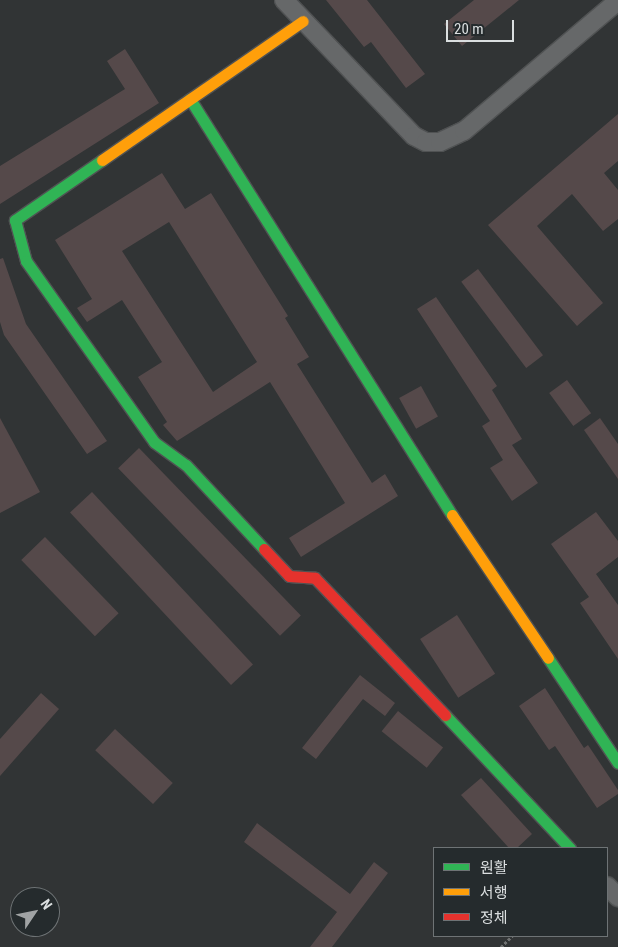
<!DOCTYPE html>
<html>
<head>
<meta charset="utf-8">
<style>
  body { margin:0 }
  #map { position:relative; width:618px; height:947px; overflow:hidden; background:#313435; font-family:"Roboto Condensed","Noto Sans KR",sans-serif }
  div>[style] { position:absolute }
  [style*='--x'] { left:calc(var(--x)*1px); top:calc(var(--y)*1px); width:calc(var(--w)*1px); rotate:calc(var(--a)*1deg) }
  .building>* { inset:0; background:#55494a; transform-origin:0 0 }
  .path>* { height:3px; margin-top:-1.5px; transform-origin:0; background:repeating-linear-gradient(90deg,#707272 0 2.5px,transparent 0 5px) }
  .roads { filter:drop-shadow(1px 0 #505253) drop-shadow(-1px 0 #505253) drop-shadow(0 1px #505253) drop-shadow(0 -1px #505253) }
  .street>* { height:18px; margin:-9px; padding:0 9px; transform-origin:9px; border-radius:9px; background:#666869 }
  .fast>* { height:11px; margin:-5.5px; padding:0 5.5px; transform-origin:5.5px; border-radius:5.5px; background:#30b455 }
  .slow>* { height:11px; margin:-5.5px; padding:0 5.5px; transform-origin:5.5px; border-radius:5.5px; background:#ff9f0a }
  .jam>* { height:11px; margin:-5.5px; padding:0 5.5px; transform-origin:5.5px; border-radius:5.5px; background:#e5322d }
  span { translate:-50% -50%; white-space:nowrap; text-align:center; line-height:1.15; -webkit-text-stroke:4.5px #252b2d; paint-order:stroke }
  .legend { position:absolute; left:433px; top:847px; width:175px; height:90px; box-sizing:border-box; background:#252b2d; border:1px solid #6e7375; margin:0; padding:6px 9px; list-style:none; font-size:15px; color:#dbdfe0 }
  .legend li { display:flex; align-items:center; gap:10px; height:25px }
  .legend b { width:25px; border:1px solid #6e7375 }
  .north { position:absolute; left:10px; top:887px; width:50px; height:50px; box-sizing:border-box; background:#252b2d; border:1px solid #6e7375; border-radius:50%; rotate:56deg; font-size:14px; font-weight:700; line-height:20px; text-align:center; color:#dbdfe0 }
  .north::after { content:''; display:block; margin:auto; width:18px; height:22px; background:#a0a3a4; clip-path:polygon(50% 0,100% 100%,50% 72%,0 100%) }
  .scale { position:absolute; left:446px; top:20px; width:68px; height:22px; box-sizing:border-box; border:2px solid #dbdfe0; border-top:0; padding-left:6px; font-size:15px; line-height:18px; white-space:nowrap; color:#dbdfe0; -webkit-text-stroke:4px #252b2d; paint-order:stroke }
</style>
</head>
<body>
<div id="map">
  <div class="building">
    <div style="clip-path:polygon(326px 0,367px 0,425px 74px,406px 88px,371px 42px,364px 47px)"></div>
    <div style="clip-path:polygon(474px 0,519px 0,462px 46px,444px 24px)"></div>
    <div style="clip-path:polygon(125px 49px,159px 103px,0 204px,0 166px,125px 89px,107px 61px)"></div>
    <div style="clip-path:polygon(618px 114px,618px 161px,604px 173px,618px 190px,618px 219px,603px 231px,572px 194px,537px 226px,603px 303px,577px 326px,488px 225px)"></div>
    <div style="clip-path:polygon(evenodd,162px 173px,185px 209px,211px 193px,288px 316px,285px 318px,309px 357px,297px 364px,372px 483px,385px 474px,398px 496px,301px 557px,289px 538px,345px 503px,270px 382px,177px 441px,163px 425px,167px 422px,138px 377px,162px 362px,122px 300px,87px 322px,77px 308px,92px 299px,55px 240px,162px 173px,169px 222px,257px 362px,213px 392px,122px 251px,169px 222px)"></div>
    <div style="clip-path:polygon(3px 258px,26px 324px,107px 441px,87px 454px,4px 335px,0 322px,0 259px)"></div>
    <div style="left:478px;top:269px;width:108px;height:21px;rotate:53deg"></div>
    <div style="clip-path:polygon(436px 297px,497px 386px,492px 390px,522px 439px,512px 445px,538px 483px,512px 501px,490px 468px,503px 460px,482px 426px,490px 421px,417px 309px)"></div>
    <div style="left:567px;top:380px;width:41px;height:22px;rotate:54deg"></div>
    <div style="left:421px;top:386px;width:35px;height:25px;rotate:61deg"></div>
    <div style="clip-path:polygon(0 418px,40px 492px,0 513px)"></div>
    <div style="clip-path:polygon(600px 418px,618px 444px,618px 479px,584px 430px)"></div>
    <div style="left:139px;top:448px;width:233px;height:29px;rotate:46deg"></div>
    <div style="left:92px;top:492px;width:236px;height:30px;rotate:47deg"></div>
    <div style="clip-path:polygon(596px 512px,618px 541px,618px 557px,596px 574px,618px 605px,618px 659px,580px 603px,589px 597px,551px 544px)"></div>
    <div style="left:45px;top:537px;width:106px;height:33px;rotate:46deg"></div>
    <div style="left:457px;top:615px;width:70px;height:44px;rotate:57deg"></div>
    <div style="clip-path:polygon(360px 675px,395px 703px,385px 716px,363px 699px,316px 759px,302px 748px)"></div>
    <div style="clip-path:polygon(545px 688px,584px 748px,588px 745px,618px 790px,618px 794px,597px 808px,555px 746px,549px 750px,519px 706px)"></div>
    <div style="clip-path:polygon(41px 693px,59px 709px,0 776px,0 739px)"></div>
    <div style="left:398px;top:711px;width:58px;height:26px;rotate:39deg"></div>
    <div style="left:115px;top:729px;width:79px;height:29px;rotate:43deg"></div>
    <div style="clip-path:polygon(481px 778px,532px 834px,517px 848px,509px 848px,461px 795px)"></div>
    <div style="clip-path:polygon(257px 823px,350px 894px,374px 862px,388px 873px,332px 947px,310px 947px,337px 912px,244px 842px)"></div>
  </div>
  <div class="path">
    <div style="--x:501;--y:947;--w:16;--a:-45"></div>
  </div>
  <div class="roads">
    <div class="street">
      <div style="--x:284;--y:0;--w:188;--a:46.3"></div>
      <div style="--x:414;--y:136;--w:13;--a:27"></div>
      <div style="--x:426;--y:142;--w:14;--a:0"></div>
      <div style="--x:440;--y:142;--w:26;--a:-25"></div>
      <div style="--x:464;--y:131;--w:202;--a:-40.2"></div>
      <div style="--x:607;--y:886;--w:16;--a:45"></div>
    </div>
    <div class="fast">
      <div style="--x:190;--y:99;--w:492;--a:57.8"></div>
      <div style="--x:102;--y:160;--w:106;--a:145.4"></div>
      <div style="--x:15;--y:220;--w:42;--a:75"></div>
      <div style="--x:26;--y:261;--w:222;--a:54.7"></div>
      <div style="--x:154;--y:442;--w:39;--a:36"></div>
      <div style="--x:186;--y:465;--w:115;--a:47.1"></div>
      <div style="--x:548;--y:658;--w:126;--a:56.3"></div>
      <div style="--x:445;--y:715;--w:183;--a:46.8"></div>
    </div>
    <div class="slow">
      <div style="--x:102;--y:160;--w:244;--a:-34.7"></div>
      <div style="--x:452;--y:515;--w:172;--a:56.1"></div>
    </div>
    <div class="jam">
      <div style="--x:264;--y:549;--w:37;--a:47"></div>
      <div style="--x:289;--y:576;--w:26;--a:4"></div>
      <div style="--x:315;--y:578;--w:189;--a:46.5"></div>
    </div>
  </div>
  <ul class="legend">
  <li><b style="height:6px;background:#30b455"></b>원활</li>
  <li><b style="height:6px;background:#ff9f0a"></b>서행</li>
  <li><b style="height:6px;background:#e5322d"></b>정체</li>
  </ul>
  <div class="north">N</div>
  <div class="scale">20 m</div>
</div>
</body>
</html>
